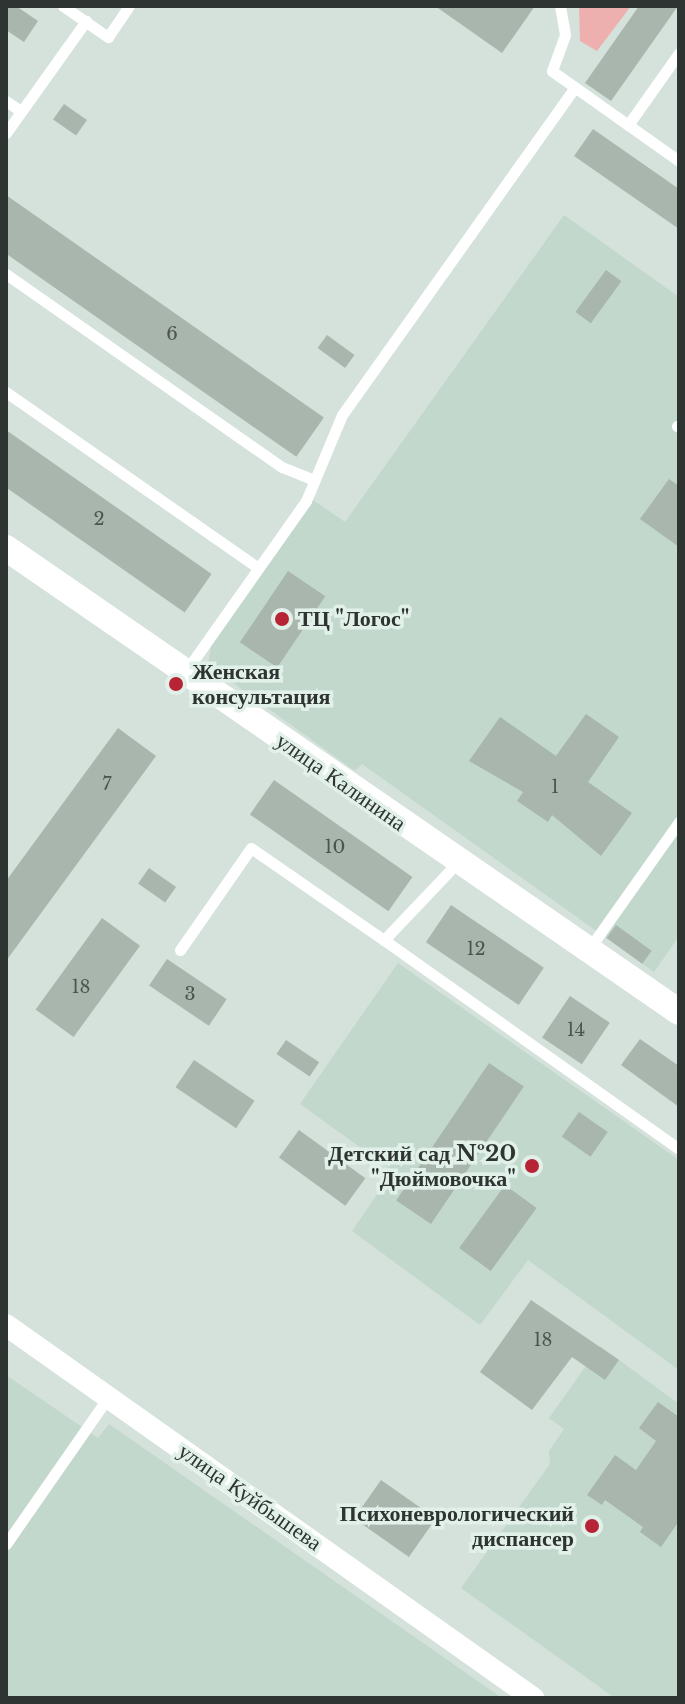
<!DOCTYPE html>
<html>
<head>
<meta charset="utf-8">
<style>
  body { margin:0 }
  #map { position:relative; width:685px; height:1704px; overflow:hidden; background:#d4e2db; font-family:"Libre Baskerville",serif }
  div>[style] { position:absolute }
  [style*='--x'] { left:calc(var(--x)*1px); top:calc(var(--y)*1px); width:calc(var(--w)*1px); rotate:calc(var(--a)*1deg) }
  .built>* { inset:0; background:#c2d8cc }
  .green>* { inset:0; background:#edb0ae }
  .building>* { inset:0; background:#a8b6ae; transform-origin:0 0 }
  .service>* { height:11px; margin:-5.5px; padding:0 5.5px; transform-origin:5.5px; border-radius:5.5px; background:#fff }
  .minor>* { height:22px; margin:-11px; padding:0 11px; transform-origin:11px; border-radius:11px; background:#fff }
  .tertiary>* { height:26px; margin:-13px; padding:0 13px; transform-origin:13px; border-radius:13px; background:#fff }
  .dots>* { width:22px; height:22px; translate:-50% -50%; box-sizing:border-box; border:4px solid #e1f0e8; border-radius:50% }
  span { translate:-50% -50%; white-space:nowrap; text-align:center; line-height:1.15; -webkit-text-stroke:7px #e1f0e8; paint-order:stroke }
  .number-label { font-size:18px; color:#4c5450 }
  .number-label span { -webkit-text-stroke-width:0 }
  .poi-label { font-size:22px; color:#2e3431; font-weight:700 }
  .left { translate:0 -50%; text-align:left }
  .right { translate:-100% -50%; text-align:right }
  .street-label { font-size:22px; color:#2e3431 }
  .frame { position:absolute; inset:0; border:8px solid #2e3431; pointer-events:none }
</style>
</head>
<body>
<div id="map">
  <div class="built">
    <div style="clip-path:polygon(564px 215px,679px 297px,679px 936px,654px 972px,362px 764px,355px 771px,208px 665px,211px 646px,313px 500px,345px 522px)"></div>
    <div style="clip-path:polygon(398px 963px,679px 1160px,679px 1370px,528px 1260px,480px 1325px,352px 1231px,393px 1171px,300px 1104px)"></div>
    <div style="clip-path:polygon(600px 1346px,679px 1404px,679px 1698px,615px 1698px,461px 1588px,550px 1464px,549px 1451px,564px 1429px,549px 1418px)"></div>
    <div style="clip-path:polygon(6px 1375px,98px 1438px,109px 1424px,502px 1698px,6px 1698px)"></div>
  </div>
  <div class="green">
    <div style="clip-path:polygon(579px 6px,631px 6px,597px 51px,580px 41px)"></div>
  </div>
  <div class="building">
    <div style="clip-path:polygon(6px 6px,16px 6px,38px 21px,24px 42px,6px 30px)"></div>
    <div style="clip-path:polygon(435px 6px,535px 6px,502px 53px)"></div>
    <div style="clip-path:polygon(639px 6px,678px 6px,611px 101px,585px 83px)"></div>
    <div style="left:64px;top:104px;width:28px;height:19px;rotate:35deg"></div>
    <div style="clip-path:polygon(593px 129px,679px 189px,679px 229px,574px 156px)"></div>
    <div style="left:6px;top:195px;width:388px;height:48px;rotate:35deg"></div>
    <div style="left:606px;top:270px;width:19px;height:52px;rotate:36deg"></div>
    <div style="left:327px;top:335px;width:34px;height:16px;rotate:36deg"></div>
    <div style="left:6px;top:430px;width:251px;height:47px;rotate:35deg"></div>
    <div style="clip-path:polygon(669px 479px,679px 486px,679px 547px,640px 519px)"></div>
    <div style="left:288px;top:571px;width:45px;height:86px;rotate:34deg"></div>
    <div style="clip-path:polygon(586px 714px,619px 737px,588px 782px,632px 813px,601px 856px,552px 815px,548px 822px,517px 801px,523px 792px,469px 761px,500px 717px,556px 756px)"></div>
    <div style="clip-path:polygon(118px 728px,156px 756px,6px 961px,6px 881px)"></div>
    <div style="left:274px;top:780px;width:169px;height:42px;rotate:35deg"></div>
    <div style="left:149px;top:868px;width:33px;height:19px;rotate:35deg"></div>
    <div style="left:451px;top:905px;width:112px;height:45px;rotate:34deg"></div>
    <div style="left:102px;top:918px;width:47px;height:113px;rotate:36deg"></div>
    <div style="left:616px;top:925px;width:44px;height:16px;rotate:36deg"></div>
    <div style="left:167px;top:959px;width:72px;height:32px;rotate:34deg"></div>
    <div style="left:570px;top:996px;width:48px;height:50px;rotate:34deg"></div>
    <div style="clip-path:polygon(640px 1039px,679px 1066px,679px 1107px,621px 1065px)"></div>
    <div style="left:286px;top:1040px;width:40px;height:17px;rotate:34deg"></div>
    <div style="left:194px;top:1060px;width:73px;height:33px;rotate:34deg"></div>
    <div style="left:489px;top:1063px;width:42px;height:166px;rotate:34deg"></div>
    <div style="left:579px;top:1112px;width:35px;height:30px;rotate:35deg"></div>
    <div style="left:299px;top:1130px;width:82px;height:34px;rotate:36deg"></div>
    <div style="left:505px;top:1185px;width:39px;height:78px;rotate:36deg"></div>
    <div style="clip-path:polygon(531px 1300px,619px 1360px,605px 1380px,572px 1357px,532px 1410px,480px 1372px)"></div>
    <div style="clip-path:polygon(658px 1402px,679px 1417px,679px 1521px,661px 1547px,640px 1532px,643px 1527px,605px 1500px,602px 1505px,587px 1495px,615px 1455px,636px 1470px,656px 1441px,639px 1428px)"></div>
    <div style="left:381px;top:1480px;width:67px;height:47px;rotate:35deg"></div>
  </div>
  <div class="service">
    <div style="--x:63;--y:6;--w:55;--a:34.6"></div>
    <div style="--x:108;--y:37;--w:37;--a:-56"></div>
    <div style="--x:560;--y:6;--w:29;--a:80"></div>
    <div style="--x:565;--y:35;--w:38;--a:110"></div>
    <div style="--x:552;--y:71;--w:156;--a:35.3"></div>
    <div style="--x:6;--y:101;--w:18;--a:34"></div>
    <div style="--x:628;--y:125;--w:88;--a:-54.7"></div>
    <div style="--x:6;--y:133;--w:138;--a:-54.5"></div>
    <div style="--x:6;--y:274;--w:337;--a:35"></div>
    <div style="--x:282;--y:467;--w:35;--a:22"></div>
    <div style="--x:6;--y:392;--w:306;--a:34.9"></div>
    <div style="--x:677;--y:426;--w:2;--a:27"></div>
    <div style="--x:186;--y:671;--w:208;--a:-54.8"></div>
    <div style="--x:306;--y:501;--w:93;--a:-67.3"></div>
    <div style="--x:342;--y:415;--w:402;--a:-54.6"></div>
    <div style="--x:457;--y:863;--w:106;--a:133.5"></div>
    <div style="--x:384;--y:940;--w:362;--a:35.3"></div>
    <div style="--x:589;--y:949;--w:156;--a:-54.7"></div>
    <div style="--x:180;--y:950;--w:124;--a:-55.2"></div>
    <div style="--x:251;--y:848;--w:162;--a:34.7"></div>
    <div style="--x:6;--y:1544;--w:179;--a:-55.2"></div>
  </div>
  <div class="minor">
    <div style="--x:6;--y:1325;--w:646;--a:35.29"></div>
  </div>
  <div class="tertiary">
    <div style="--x:6;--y:548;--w:817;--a:34.58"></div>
  </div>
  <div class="dots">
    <div style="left:282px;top:619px;background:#b62436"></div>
    <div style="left:176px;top:684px;background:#b62436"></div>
    <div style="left:532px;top:1166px;background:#b62436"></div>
    <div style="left:592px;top:1526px;background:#b62436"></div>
  </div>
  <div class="number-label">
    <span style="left:172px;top:334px">6</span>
    <span style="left:99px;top:519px">2</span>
    <span style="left:107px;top:784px">7</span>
    <span style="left:555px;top:787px">1</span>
    <span style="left:335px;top:847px">10</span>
    <span style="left:476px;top:949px">12</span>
    <span style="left:81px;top:987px">18</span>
    <span style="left:190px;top:994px">3</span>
    <span style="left:576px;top:1030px">14</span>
    <span style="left:543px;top:1340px">18</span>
  </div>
  <div class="poi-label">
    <span class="left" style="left:298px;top:619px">ТЦ "Логос"</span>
    <span class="left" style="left:192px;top:684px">Женская<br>консультация</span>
    <span class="right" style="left:516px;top:1166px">Детский сад №20<br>"Дюймовочка"</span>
    <span class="right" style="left:574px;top:1526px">Психоневрологический<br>диспансер</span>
  </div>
  <div class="street-label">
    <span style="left:341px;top:782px;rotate:35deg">улица Калинина</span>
    <span style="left:250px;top:1497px;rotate:35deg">улица Куйбышева</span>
  </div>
  <div class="frame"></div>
</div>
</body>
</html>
